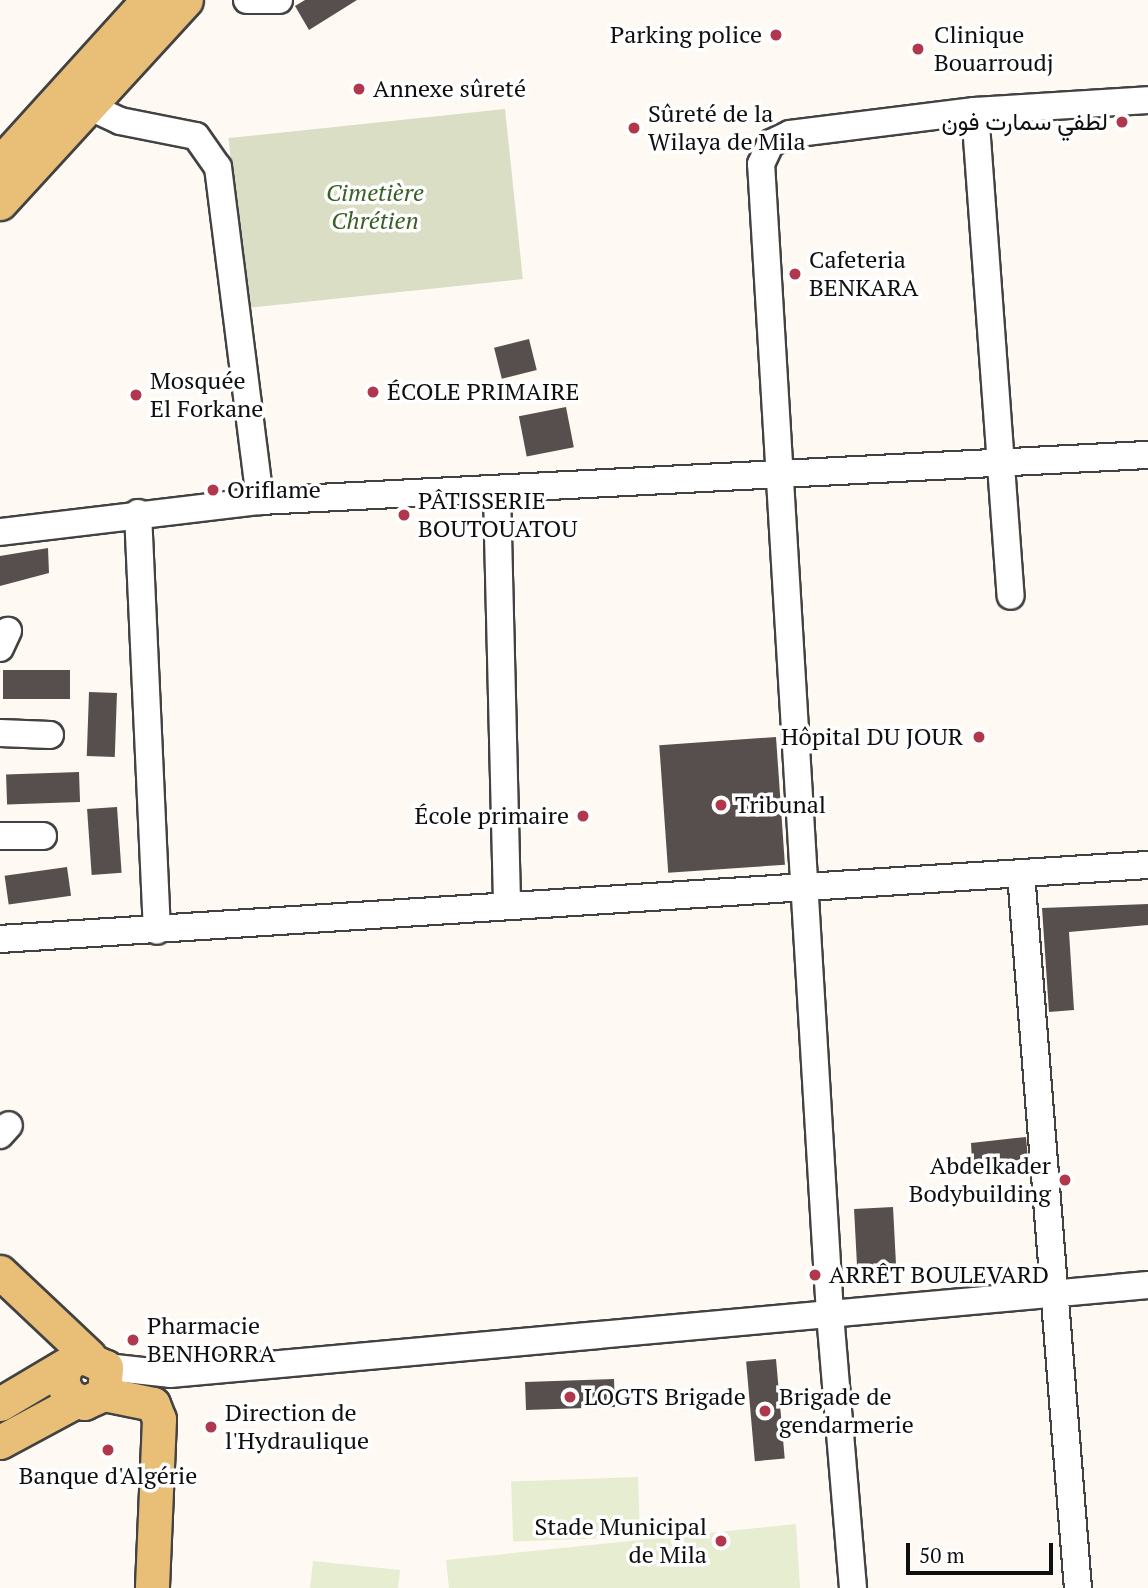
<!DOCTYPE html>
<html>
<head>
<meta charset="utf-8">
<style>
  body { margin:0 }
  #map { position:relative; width:1148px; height:1588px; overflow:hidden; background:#fefaf3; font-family:"PT Serif",Vazirmatn,serif }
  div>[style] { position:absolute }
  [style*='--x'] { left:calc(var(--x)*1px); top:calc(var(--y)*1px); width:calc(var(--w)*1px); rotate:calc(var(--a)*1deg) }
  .cemetery>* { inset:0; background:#d9dec5; transform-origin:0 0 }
  .pitch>* { inset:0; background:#e7edd0; transform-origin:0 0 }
  .building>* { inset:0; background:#574f4d; transform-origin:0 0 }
  .roads { filter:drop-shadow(2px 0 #424242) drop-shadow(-2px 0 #424242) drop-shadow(0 2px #424242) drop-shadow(0 -2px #424242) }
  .minor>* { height:26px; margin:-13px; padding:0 13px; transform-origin:13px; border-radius:13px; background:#fff }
  .major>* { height:33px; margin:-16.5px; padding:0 16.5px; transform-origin:16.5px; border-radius:16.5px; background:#e9bf78 }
  .dots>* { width:19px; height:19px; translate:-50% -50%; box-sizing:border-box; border:4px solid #fff; border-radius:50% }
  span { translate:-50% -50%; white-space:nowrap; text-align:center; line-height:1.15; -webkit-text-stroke:7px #fff; paint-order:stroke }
  .poi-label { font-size:24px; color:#0f0f0f }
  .right { translate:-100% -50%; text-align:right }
  .left { translate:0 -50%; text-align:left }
  .park-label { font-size:24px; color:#3a6026; font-style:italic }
  .scale { position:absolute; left:906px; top:1543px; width:147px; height:32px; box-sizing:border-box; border:4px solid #0f0f0f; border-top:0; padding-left:9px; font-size:21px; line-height:24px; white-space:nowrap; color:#0f0f0f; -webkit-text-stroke:5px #fff; paint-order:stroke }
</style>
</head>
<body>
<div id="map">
  <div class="cemetery">
    <div style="left:505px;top:109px;width:171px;height:278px;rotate:84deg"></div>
  </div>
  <div class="pitch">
    <div style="left:638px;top:1477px;width:60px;height:127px;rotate:88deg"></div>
    <div style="clip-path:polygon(796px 1524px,800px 1588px,449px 1588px,446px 1560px)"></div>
    <div style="clip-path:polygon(313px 1561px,400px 1570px,398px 1588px,310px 1588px)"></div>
  </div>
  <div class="building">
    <div style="clip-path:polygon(305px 0,357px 0,309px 30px,295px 6px)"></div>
    <div style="left:529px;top:339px;width:32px;height:36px;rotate:76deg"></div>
    <div style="left:566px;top:407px;width:41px;height:48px;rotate:79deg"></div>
    <div style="clip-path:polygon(48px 548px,49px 573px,0 586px,0 556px)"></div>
    <div style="left:70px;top:670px;width:29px;height:67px;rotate:90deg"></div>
    <div style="left:89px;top:692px;width:28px;height:64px;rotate:2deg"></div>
    <div style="left:776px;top:737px;width:128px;height:117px;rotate:86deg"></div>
    <div style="left:79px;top:772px;width:30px;height:73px;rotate:88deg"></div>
    <div style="left:117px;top:807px;width:66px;height:30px;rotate:86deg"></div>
    <div style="left:67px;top:867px;width:29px;height:63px;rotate:82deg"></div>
    <div style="clip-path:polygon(1148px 904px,1148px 925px,1069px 932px,1074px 1010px,1049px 1012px,1042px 908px)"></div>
    <div style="clip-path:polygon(1026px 1137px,1028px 1160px,972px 1162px,971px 1143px)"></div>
    <div style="left:893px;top:1207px;width:58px;height:39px;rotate:87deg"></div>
    <div style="left:776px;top:1359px;width:100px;height:30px;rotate:85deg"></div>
    <div style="left:614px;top:1379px;width:28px;height:89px;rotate:88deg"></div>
  </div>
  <div class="roads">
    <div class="minor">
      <div style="--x:247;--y:0;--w:32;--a:0"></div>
      <div style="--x:88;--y:106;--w:35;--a:25"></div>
      <div style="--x:120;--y:121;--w:77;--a:11.2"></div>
      <div style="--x:196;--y:136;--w:38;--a:55"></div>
      <div style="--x:218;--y:167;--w:337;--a:82.8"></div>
      <div style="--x:975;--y:111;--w:486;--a:85.8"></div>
      <div style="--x:497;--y:493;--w:412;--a:88.6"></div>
      <div style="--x:138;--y:513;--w:418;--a:87.4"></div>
      <div style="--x:0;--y:532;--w:262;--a:-6.8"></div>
      <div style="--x:260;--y:501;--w:889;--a:-2.97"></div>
      <div style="--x:0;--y:648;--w:19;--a:-65"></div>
      <div style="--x:0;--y:733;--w:50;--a:2.3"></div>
      <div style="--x:0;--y:836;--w:43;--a:0"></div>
      <div style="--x:1021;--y:874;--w:716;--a:85.44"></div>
      <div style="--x:0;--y:939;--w:1150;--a:-3.69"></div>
      <div style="--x:0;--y:1135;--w:13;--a:-48"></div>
      <div style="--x:106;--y:1367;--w:64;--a:6.2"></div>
      <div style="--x:170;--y:1374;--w:982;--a:-5.2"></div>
      <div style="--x:853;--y:1588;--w:275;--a:-94.8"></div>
      <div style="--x:830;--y:1314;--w:1152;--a:-93.43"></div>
      <div style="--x:761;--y:164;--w:23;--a:-65"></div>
      <div style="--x:771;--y:143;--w:21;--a:-25"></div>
      <div style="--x:790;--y:134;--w:186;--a:-7.1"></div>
      <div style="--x:975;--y:111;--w:173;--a:-3.6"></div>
    </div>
    <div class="major">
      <div style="--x:0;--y:163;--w:220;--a:-47.8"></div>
      <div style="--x:0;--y:203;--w:275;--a:-47.5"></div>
      <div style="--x:0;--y:1272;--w:122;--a:43.3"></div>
      <div style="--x:104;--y:1394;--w:50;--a:11.5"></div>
      <div style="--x:153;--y:1404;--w:16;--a:68"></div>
      <div style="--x:159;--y:1419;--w:169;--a:92.4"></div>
      <div style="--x:0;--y:1404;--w:94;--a:-30.7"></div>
      <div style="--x:81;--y:1356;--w:27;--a:24"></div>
      <div style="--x:106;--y:1367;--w:27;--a:94"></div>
      <div style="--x:104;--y:1394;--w:22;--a:156"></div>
      <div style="--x:84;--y:1403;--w:17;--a:-155"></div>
      <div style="--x:69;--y:1396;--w:16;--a:-117"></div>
      <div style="--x:62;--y:1382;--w:15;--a:-79"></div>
      <div style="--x:0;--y:1442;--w:86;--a:-28.3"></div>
    </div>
  </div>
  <div class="dots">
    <div style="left:776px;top:35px;background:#b0374c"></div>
    <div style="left:918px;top:49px;background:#b0374c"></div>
    <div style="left:359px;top:89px;background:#b0374c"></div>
    <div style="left:1122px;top:122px;background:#b0374c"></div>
    <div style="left:634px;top:128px;background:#b0374c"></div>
    <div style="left:795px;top:274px;background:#b0374c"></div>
    <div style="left:373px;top:392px;background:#b0374c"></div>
    <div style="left:136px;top:395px;background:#b0374c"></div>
    <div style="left:213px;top:490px;background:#b0374c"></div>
    <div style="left:404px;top:515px;background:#b0374c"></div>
    <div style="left:979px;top:737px;background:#b0374c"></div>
    <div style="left:721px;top:805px;background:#b0374c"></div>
    <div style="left:583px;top:816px;background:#b0374c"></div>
    <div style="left:1065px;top:1180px;background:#b0374c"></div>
    <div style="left:815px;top:1275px;background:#b0374c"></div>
    <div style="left:133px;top:1340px;background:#b0374c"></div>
    <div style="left:570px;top:1397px;background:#b0374c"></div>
    <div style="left:765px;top:1411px;background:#b0374c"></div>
    <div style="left:211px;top:1427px;background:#b0374c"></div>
    <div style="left:108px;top:1450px;background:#b0374c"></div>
    <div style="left:721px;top:1541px;background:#b0374c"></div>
  </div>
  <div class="poi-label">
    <span class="right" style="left:762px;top:35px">Parking police</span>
    <span class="left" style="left:934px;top:49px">Clinique<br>Bouarroudj</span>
    <span class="left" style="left:373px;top:89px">Annexe sûreté</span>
    <span class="left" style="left:648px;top:128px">Sûreté de la<br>Wilaya de Mila</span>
    <span class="right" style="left:1108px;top:122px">لطفي سمارت فون</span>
    <span class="left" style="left:809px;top:274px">Cafeteria<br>BENKARA</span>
    <span class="left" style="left:150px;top:395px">Mosquée<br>El Forkane</span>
    <span class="left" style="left:387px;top:392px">ÉCOLE PRIMAIRE</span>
    <span class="left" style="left:227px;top:490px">Oriflame</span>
    <span class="left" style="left:418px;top:515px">PÂTISSERIE<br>BOUTOUATOU</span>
    <span class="right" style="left:963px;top:737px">Hôpital DU JOUR</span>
    <span class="left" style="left:735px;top:805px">Tribunal</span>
    <span class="right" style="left:569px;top:816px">École primaire</span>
    <span class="right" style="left:1051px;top:1180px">Abdelkader<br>Bodybuilding</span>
    <span class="left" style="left:829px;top:1275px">ARRÊT BOULEVARD</span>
    <span class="left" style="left:147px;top:1340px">Pharmacie<br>BENHORRA</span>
    <span class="left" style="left:584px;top:1397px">LOGTS Brigade</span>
    <span class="left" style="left:779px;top:1411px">Brigade de<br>gendarmerie</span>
    <span class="left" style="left:225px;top:1427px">Direction de<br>l'Hydraulique</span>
    <span style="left:108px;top:1476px">Banque d'Algérie</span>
    <span class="right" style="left:707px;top:1541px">Stade Municipal<br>de Mila</span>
  </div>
  <div class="park-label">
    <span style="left:375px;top:207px">Cimetière<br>Chrétien</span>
  </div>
  <div class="scale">50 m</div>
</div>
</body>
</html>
